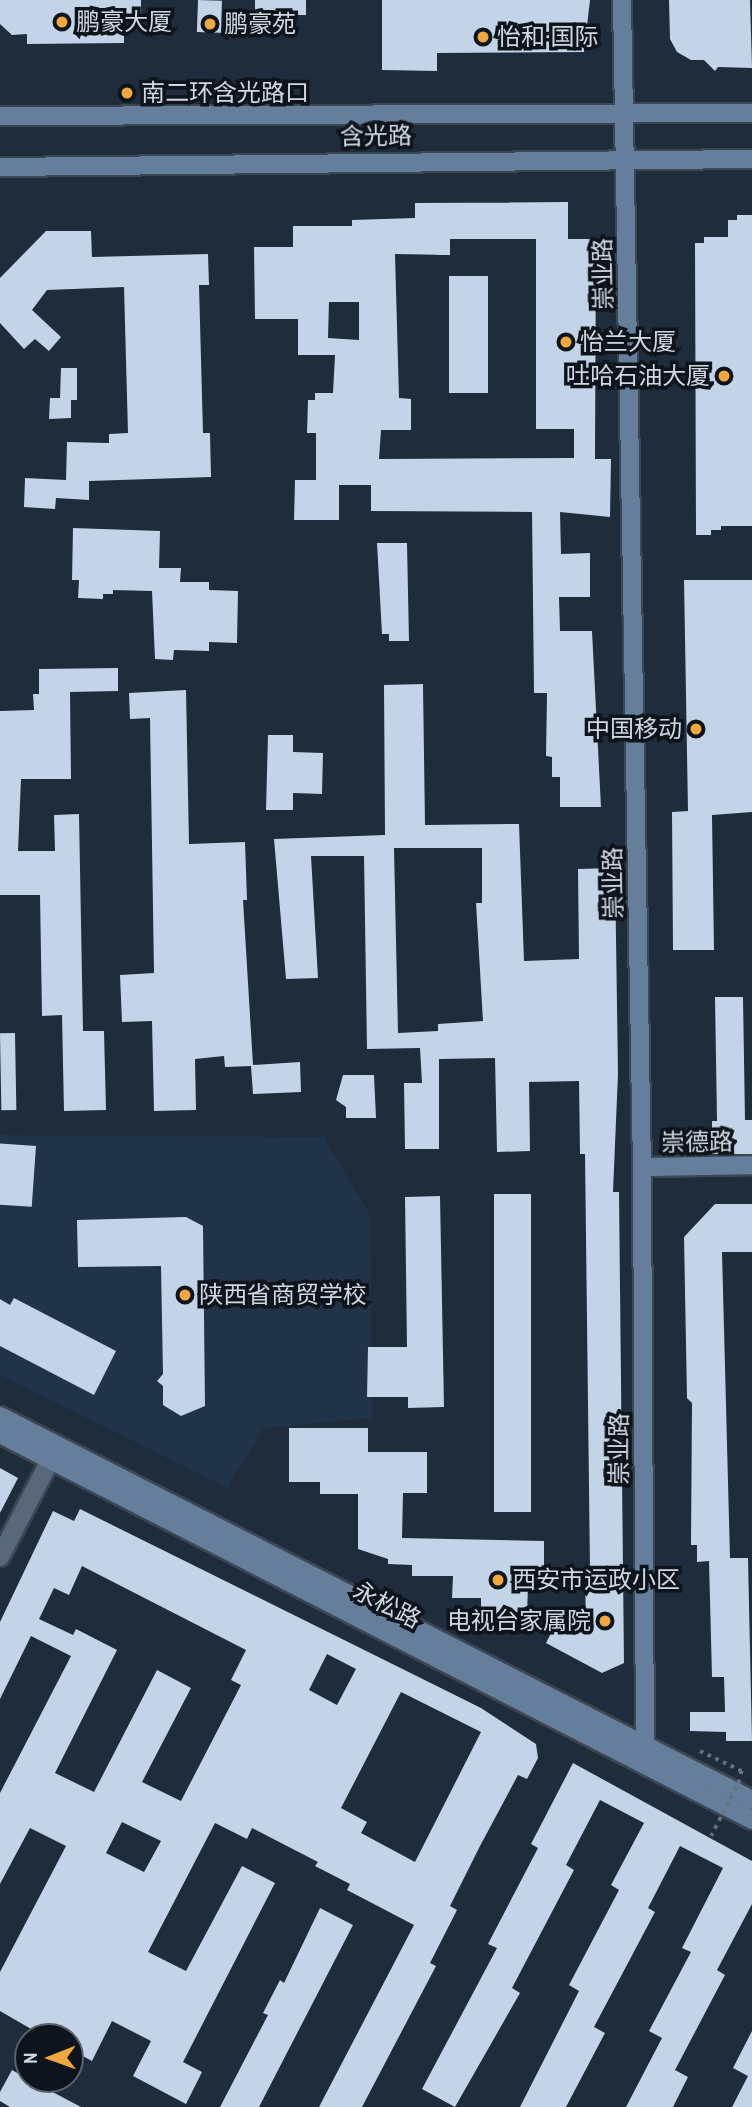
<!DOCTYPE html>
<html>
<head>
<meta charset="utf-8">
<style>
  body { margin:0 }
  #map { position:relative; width:752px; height:2107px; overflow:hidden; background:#1e2c3b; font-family:"Archivo Narrow","Noto Sans SC",sans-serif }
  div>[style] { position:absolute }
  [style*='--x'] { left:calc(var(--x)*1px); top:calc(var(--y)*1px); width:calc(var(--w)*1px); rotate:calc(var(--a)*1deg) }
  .built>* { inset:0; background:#213348 }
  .building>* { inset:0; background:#c3d4e8; transform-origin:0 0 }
  .path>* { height:3.5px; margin-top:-1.75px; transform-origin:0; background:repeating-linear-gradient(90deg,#65717e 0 3.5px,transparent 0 8.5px) }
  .roads { filter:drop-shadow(2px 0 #3c4754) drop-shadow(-2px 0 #3c4754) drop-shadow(0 2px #3c4754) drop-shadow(0 -2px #3c4754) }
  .street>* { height:18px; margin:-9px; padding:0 9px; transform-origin:9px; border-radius:9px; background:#586779 }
  .secondary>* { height:18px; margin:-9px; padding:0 9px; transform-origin:9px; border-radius:9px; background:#657e9c }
  .path-bridge>* { height:3.5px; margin-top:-1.75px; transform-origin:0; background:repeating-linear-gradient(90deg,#65717e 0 3.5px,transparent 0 8.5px) }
  .dots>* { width:19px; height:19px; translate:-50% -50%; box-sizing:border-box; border:4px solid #0e141b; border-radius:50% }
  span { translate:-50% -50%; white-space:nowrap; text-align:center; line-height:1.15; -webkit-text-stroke:7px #0e141b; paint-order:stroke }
  .poi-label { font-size:24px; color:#cfd8e2 }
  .left { translate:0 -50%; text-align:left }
  .right { translate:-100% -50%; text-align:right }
  .street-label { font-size:24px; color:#cfd8e2 }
  .north { position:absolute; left:14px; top:2023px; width:70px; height:70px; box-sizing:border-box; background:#0e141b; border:2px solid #5b626b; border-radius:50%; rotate:269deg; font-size:19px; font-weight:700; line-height:28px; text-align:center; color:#cfd8e2 }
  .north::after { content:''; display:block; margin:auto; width:24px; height:32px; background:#efa73e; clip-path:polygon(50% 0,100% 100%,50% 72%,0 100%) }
</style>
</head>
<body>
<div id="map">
  <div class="built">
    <div style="clip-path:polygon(0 1135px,324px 1137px,370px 1215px,372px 1418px,264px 1428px,227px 1488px,0 1375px)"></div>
  </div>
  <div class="building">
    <div style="clip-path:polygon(0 0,141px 0,141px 20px,124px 21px,124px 43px,27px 44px,27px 34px,12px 35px,0 24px)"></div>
    <div style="left:198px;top:0;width:24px;height:32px;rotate:2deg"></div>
    <div style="left:255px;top:0;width:51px;height:15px"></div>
    <div style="clip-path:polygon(382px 0,590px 0,584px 52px,437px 53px,437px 71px,382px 70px)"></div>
    <div style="clip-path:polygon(669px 0,750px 0,752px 68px,718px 67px,715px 71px,704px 60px,691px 60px,677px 52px,670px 39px)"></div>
    <div style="clip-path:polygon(evenodd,568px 202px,568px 239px,596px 239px,595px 459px,611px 459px,610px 517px,560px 512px,561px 554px,590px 553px,590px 597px,559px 597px,560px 631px,592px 631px,601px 807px,560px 807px,560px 777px,552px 777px,552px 757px,546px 756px,547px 693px,534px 693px,532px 512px,371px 511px,371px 485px,339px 485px,339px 520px,294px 520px,295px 480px,316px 480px,316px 433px,307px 433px,308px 400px,315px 400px,315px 393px,333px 393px,335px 355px,298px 355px,298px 319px,255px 319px,254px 247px,293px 247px,293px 226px,352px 226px,352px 220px,415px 218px,415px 203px,568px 202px,450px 239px,536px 239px,536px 429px,574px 429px,574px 458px,379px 459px,381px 430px,411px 430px,411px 399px,399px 398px,395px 254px,450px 255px,450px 239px,568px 202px,329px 302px,359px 302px,359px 340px,328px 338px,329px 302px)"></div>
    <div style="clip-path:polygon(737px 215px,752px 215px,752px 526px,721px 526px,721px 530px,711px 530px,711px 535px,696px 535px,695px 243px,704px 243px,704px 237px,728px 237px,728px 220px,737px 220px)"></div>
    <div style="clip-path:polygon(46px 231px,91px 231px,92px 257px,208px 254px,209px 285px,199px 285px,203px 433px,210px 433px,211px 477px,89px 481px,89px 500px,56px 498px,55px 509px,24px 507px,25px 478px,66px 480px,67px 442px,109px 443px,109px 434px,128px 433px,124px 287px,47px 290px,32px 310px,61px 337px,49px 351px,35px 339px,24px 349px,0 323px,0 278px)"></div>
    <div style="left:488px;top:276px;width:117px;height:39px;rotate:90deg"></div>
    <div style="clip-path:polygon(61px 368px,77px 368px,77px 400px,71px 400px,71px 418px,49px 419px,50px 398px,60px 398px)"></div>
    <div style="clip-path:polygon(73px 528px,160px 531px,159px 568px,181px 568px,180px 582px,209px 582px,209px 590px,238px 591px,237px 643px,209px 642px,209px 651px,174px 650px,173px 660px,155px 659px,152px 591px,113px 590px,113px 594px,103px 594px,103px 599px,78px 598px,79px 580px,72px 580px)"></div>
    <div style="clip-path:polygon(377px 543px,407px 543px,409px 641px,389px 641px,389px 634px,382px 634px)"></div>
    <div style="clip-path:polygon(684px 580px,752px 580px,752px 812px,712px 815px,714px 950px,673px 950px,672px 812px,688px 811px)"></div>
    <div style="clip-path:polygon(118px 668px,118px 691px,70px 692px,71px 779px,21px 779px,18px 851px,55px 851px,54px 815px,79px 814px,83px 1031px,104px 1031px,106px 1110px,64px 1111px,62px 1015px,42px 1016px,40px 895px,0 895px,0 711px,34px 710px,33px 694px,39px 694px,39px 669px)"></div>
    <div style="clip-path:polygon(evenodd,423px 684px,425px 825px,519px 824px,524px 961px,579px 959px,578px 869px,615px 868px,618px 1074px,613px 1192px,619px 1192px,624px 1663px,602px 1673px,546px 1643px,561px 1614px,586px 1629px,585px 1572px,590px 1571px,585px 1154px,580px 1154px,579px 1081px,529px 1082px,530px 1151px,497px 1152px,495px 1058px,439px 1059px,439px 1149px,405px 1149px,404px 1083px,422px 1083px,420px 1048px,367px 1049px,364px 856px,311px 856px,318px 978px,286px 979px,274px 839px,385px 835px,384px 685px,423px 684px,394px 848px,482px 848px,482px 903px,476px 903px,483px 1021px,438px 1024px,438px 1031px,398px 1033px,394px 848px)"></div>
    <div style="clip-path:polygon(186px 690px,189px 844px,245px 842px,247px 900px,243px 900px,253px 1065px,300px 1062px,301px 1092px,253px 1094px,251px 1066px,225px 1067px,224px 1056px,195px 1059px,196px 1110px,154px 1111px,152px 1021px,122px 1022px,120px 975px,154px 973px,150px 718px,130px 719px,129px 693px)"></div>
    <div style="clip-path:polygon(268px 735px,293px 735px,293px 752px,323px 753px,322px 794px,293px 793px,293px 810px,266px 810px)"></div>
    <div style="clip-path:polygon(715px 997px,743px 997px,745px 1120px,752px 1120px,752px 1154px,712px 1154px,712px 1121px,717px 1121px)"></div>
    <div style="left:15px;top:1033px;width:77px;height:15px;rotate:89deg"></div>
    <div style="clip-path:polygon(343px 1075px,374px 1075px,376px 1118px,346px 1118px,346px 1107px,336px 1100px)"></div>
    <div style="left:36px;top:1146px;width:61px;height:36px;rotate:94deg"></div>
    <div style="left:494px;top:1194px;width:37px;height:318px"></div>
    <div style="clip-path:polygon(440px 1196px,444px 1407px,408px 1408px,408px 1397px,367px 1397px,368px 1347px,407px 1347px,405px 1197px)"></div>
    <div style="clip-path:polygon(715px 1204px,752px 1204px,752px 1252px,722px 1252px,730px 1558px,748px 1558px,752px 1741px,726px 1741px,726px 1732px,690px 1731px,690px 1712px,725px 1712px,724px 1677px,712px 1677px,709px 1561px,697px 1562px,697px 1545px,691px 1545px,692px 1403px,687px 1398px,684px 1237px)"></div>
    <div style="clip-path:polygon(186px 1217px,203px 1226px,205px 1406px,181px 1416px,163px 1405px,163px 1386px,157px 1381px,163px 1374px,161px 1266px,78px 1267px,77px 1220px)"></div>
    <div style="clip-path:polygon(14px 1298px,116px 1351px,94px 1395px,0 1346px,0 1299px,10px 1305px)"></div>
    <div style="clip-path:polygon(289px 1428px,368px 1428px,368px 1452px,427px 1452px,427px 1493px,403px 1493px,402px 1538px,544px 1541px,544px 1584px,528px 1584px,527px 1616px,481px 1615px,481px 1598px,452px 1598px,453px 1576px,412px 1576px,412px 1565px,388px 1564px,388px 1559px,358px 1549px,358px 1494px,320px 1494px,320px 1482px,289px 1482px)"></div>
    <div style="clip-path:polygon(0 1468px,18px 1478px,0 1513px)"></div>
    <div style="clip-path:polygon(evenodd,80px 1509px,481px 1708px,536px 1744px,538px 1758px,527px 1779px,518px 1775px,480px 1846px,450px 1906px,457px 1910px,430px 1963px,436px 1966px,362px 2107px,319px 2107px,414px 1925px,347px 1890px,350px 1884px,315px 1866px,318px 1862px,252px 1828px,247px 1839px,215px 1823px,148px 1952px,186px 1971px,242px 1866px,275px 1883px,183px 2062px,202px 2072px,186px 2104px,133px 2076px,151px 2041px,112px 2021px,92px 2061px,70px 2049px,70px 2037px,45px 2037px,0 2011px,0 1972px,66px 1846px,30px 1828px,0 1884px,0 1793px,71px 1656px,31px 1636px,0 1699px,0 1622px,53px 1511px,74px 1521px,80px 1509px,82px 1566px,246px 1650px,231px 1680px,241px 1685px,181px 1801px,142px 1782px,191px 1688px,157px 1670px,94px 1792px,55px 1773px,117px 1650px,76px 1629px,73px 1635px,39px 1619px,54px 1588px,69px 1595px,82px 1566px,80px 1509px,327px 1654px,356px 1669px,337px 1705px,309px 1690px,327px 1654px,80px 1509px,401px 1692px,481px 1732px,415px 1862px,361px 1833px,367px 1822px,341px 1808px,401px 1692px,80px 1509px,122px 1822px,161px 1841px,144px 1872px,106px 1853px,122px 1822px)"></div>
    <div style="clip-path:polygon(573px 1763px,752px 1861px,752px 1904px,717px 1970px,725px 1975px,675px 2070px,688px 2077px,673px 2107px,626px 2107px,662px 2038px,649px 2031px,691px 1952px,682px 1948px,723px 1868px,680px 1846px,648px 1908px,655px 1912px,594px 2027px,605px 2033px,566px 2107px,520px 2107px,579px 1991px,569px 1985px,619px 1890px,611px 1885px,644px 1823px,600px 1800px,566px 1865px,574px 1870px,512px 1988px,520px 1993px,455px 2107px,422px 2089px,497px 1948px,488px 1944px,538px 1848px,531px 1844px)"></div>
    <div style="clip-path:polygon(320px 1908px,353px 1925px,259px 2107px,220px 2107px,268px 2015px,263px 2013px,280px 1980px,284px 1983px)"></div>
    <div style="clip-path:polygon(752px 2031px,752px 2107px,732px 2107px,748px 2076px,733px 2068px)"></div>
    <div style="clip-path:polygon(12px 2070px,28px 2079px,81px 2107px,10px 2107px,0 2101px,0 2092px)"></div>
  </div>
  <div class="path">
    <div style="--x:700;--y:1751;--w:47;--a:25.5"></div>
    <div style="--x:742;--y:1771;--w:5;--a:112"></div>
  </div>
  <div class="roads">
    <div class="street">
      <div style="--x:0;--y:1557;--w:122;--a:-62.6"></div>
    </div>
    <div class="secondary">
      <div style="--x:622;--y:0;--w:1167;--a:89.02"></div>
      <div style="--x:642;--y:1167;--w:598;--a:89.71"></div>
      <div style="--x:0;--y:116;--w:752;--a:-0.23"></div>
      <div style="--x:0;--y:167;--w:752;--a:-0.61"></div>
      <div style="--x:642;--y:1167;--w:110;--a:-1"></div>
      <div style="--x:0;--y:1416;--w:844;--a:27.05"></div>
      <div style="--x:0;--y:1434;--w:845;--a:27.17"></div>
    </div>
  </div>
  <div class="path-bridge">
    <div style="--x:711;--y:1836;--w:64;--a:-63"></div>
  </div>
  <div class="dots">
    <div style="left:62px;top:22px;background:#efa73e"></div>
    <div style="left:210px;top:24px;background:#efa73e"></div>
    <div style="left:483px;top:37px;background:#efa73e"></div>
    <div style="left:127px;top:93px;background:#efa73e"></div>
    <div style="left:566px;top:342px;background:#efa73e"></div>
    <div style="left:724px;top:376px;background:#efa73e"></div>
    <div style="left:696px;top:729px;background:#efa73e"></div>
    <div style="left:185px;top:1295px;background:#efa73e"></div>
    <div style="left:498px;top:1580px;background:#efa73e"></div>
    <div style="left:605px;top:1621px;background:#efa73e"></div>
  </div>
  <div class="poi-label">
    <span class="left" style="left:76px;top:22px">鹏豪大厦</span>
    <span class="left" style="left:224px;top:24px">鹏豪苑</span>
    <span class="left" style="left:497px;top:37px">怡和·国际</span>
    <span class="left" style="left:141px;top:93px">南二环含光路口</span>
    <span class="left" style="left:580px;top:342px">怡兰大厦</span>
    <span class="right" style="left:710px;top:376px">吐哈石油大厦</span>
    <span class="right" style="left:682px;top:729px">中国移动</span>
    <span class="left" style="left:199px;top:1295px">陕西省商贸学校</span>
    <span class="left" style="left:512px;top:1580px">西安市运政小区</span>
    <span class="right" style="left:591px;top:1621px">电视台家属院</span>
  </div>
  <div class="street-label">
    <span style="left:376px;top:136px;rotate:-1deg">含光路</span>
    <span style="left:603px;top:274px;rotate:-91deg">崇业路</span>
    <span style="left:613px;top:883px;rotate:-91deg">崇业路</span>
    <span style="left:697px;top:1142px;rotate:-1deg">崇德路</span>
    <span style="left:619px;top:1449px;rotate:-90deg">崇业路</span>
    <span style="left:387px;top:1605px;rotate:27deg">永松路</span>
  </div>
  <div class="north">N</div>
</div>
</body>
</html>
